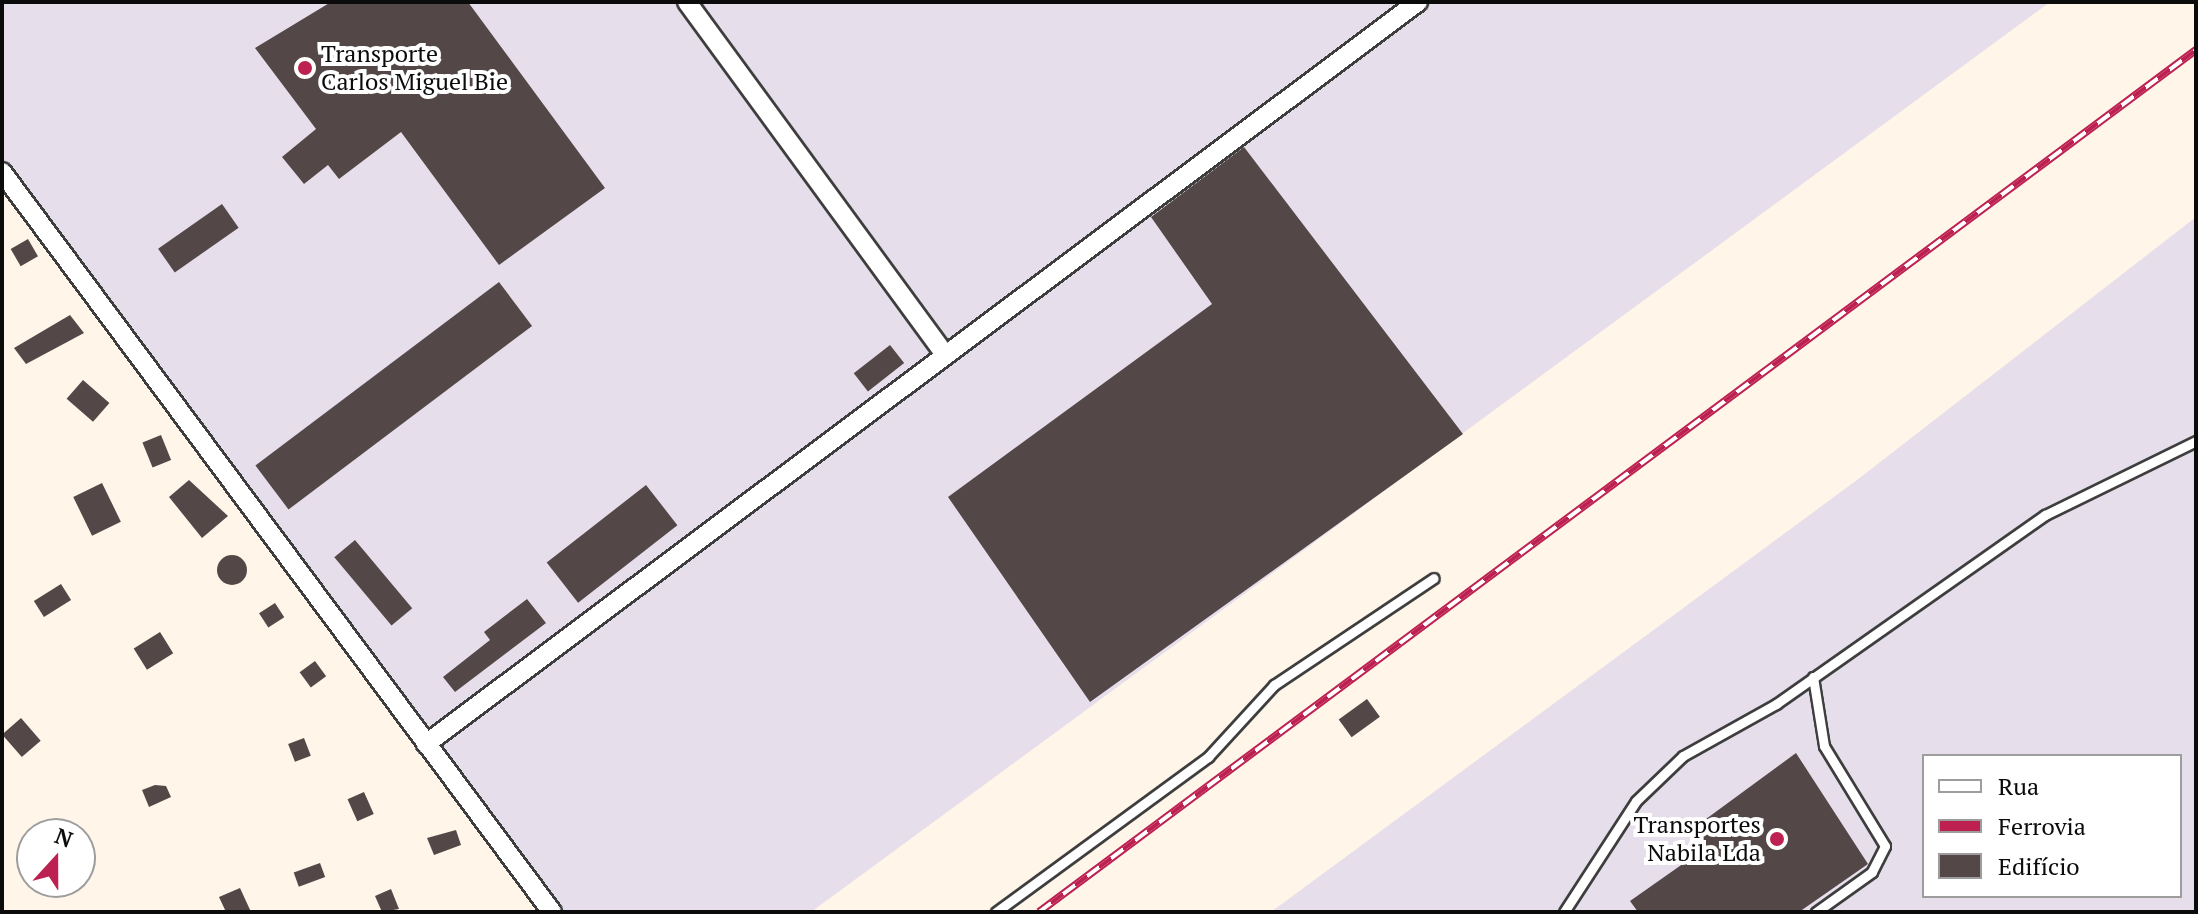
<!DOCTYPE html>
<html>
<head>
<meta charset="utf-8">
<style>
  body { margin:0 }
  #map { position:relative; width:2198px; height:914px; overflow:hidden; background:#fff5e8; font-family:"PT Serif",serif }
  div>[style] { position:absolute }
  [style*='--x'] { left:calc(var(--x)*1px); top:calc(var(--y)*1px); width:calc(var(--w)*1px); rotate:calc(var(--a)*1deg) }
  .industrial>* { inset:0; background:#e6deea }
  .building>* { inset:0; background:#534847; transform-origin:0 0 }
  .round { border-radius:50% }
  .roads { filter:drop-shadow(2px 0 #3e3e3e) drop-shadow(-2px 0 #3e3e3e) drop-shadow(0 2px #3e3e3e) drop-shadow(0 -2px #3e3e3e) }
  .lane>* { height:9px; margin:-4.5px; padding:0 4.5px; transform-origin:4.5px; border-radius:4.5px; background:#fff }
  .street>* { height:18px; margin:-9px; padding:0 9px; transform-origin:9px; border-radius:9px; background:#fff }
  .rail>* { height:8px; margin-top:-4px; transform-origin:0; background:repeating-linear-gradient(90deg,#fff 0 15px,#bc2151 0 30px); box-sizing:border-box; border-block:2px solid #bc2151 }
  .dots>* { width:22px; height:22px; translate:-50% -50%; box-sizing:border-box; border:4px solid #fff; border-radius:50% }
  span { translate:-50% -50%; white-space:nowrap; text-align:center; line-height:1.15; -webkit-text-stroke:8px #fff; paint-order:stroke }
  .poi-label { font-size:24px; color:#0b0b0b }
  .left { translate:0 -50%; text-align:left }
  .right { translate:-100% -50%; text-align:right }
  .frame { position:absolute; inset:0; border:4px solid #0b0b0b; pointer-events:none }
  .legend { position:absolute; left:1922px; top:754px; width:260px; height:144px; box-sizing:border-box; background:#fff; border:2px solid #9d9d9d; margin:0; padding:10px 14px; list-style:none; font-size:24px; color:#0b0b0b }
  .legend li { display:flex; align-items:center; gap:16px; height:40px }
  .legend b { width:40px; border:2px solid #9d9d9d }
  .north { position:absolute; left:16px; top:818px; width:80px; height:80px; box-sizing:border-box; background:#fff; border:2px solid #9d9d9d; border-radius:50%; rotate:21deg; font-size:22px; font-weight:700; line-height:32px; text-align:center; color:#0b0b0b }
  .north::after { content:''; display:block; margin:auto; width:28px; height:36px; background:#bc2151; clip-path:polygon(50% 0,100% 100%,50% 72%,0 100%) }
</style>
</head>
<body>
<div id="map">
  <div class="industrial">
    <div style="clip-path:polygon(2px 2px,2050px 2px,811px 912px,553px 912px,2px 169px)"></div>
    <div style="clip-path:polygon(evenodd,2196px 217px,2196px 912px,1271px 912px,1857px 480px,2196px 217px,1924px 756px,2180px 756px,2180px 896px,1924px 896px,1924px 756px)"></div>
  </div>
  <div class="building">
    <div style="clip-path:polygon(331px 2px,468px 2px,605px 188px,499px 265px,401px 132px,339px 179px,328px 165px,304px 184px,282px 157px,316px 129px,255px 48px)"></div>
    <div style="clip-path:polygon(1244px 147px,1463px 434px,1090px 702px,948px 497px,1212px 304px,1151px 217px)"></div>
    <div style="left:222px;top:204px;width:29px;height:78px;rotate:55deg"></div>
    <div style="left:28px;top:239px;width:20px;height:20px;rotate:60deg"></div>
    <div style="left:499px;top:282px;width:55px;height:305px;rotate:53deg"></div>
    <div style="clip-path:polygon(70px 315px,84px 333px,26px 364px,14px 348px)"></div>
    <div style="left:890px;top:345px;width:23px;height:46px;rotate:52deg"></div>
    <div style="left:83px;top:380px;width:35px;height:25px;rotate:41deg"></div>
    <div style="left:161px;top:435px;width:27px;height:20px;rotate:68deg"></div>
    <div style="clip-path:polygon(189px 480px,228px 516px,202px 538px,169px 497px)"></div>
    <div style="left:102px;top:483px;width:43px;height:32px;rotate:64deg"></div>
    <div style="left:646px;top:485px;width:51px;height:126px;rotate:52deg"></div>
    <div style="left:355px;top:540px;width:89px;height:27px;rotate:50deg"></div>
    <div class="round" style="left:217px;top:555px;width:30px;height:30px"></div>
    <div style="left:61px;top:584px;width:19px;height:32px;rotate:58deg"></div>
    <div style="clip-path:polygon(527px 599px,546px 623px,455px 692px,443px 677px,490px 640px,484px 632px)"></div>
    <div style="left:275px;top:603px;width:17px;height:19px;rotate:57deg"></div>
    <div style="left:160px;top:632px;width:25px;height:31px;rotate:58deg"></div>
    <div style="left:315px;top:661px;width:19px;height:19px;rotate:54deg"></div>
    <div style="left:1367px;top:699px;width:22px;height:35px;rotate:54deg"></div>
    <div style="left:21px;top:718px;width:30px;height:25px;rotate:49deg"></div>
    <div style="left:304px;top:738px;width:19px;height:17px;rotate:69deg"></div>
    <div style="clip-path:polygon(1796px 753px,1868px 864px,1799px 912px,1638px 912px,1630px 901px,1704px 849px,1691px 830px)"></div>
    <div style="clip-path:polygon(155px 785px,166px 786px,171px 797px,149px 807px,142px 790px)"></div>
    <div style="left:364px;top:792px;width:24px;height:18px;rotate:66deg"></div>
    <div style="clip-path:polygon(456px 830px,461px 845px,434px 855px,427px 838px)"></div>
    <div style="left:320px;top:863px;width:15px;height:28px;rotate:70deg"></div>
    <div style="clip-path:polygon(240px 888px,251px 912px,226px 912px,219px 897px)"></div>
    <div style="clip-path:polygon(391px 889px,399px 909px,382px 912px,375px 896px)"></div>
  </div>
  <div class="roads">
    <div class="lane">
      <div style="--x:1813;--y:677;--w:70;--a:80.9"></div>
      <div style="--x:1824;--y:746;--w:117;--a:58.6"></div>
      <div style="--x:1885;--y:846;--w:29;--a:117"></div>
      <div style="--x:1872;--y:872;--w:69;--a:144.5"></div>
      <div style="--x:996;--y:912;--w:263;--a:-36.2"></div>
      <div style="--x:1208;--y:757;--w:98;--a:-47.5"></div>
      <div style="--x:1274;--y:685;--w:192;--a:-33.8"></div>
      <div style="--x:1564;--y:912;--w:132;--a:-57"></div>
      <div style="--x:1636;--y:801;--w:65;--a:-43.8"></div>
      <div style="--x:1683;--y:756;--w:107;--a:-29.2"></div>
      <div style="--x:1776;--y:704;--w:329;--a:-35.1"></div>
      <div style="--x:2045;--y:515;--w:168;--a:-26.1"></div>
    </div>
    <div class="street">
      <div style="--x:687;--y:2;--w:436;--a:53.8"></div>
      <div style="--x:2;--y:172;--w:922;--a:53.38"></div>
      <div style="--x:426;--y:744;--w:1239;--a:-36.8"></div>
    </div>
  </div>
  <div class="rail">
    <div style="--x:1039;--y:912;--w:1443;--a:-36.69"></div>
  </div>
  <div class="dots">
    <div style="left:305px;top:68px;background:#bc2151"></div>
    <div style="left:1777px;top:839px;background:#bc2151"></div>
  </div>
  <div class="poi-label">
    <span class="left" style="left:321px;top:68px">Transporte<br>Carlos Miguel Bie</span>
    <span class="right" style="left:1761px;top:839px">Transportes<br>Nabila Lda</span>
  </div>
  <div class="frame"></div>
  <ul class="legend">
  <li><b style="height:10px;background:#fff"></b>Rua</li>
  <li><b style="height:10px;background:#bc2151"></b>Ferrovia</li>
  <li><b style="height:22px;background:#534847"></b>Edifício</li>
  </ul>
  <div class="north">N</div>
</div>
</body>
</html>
